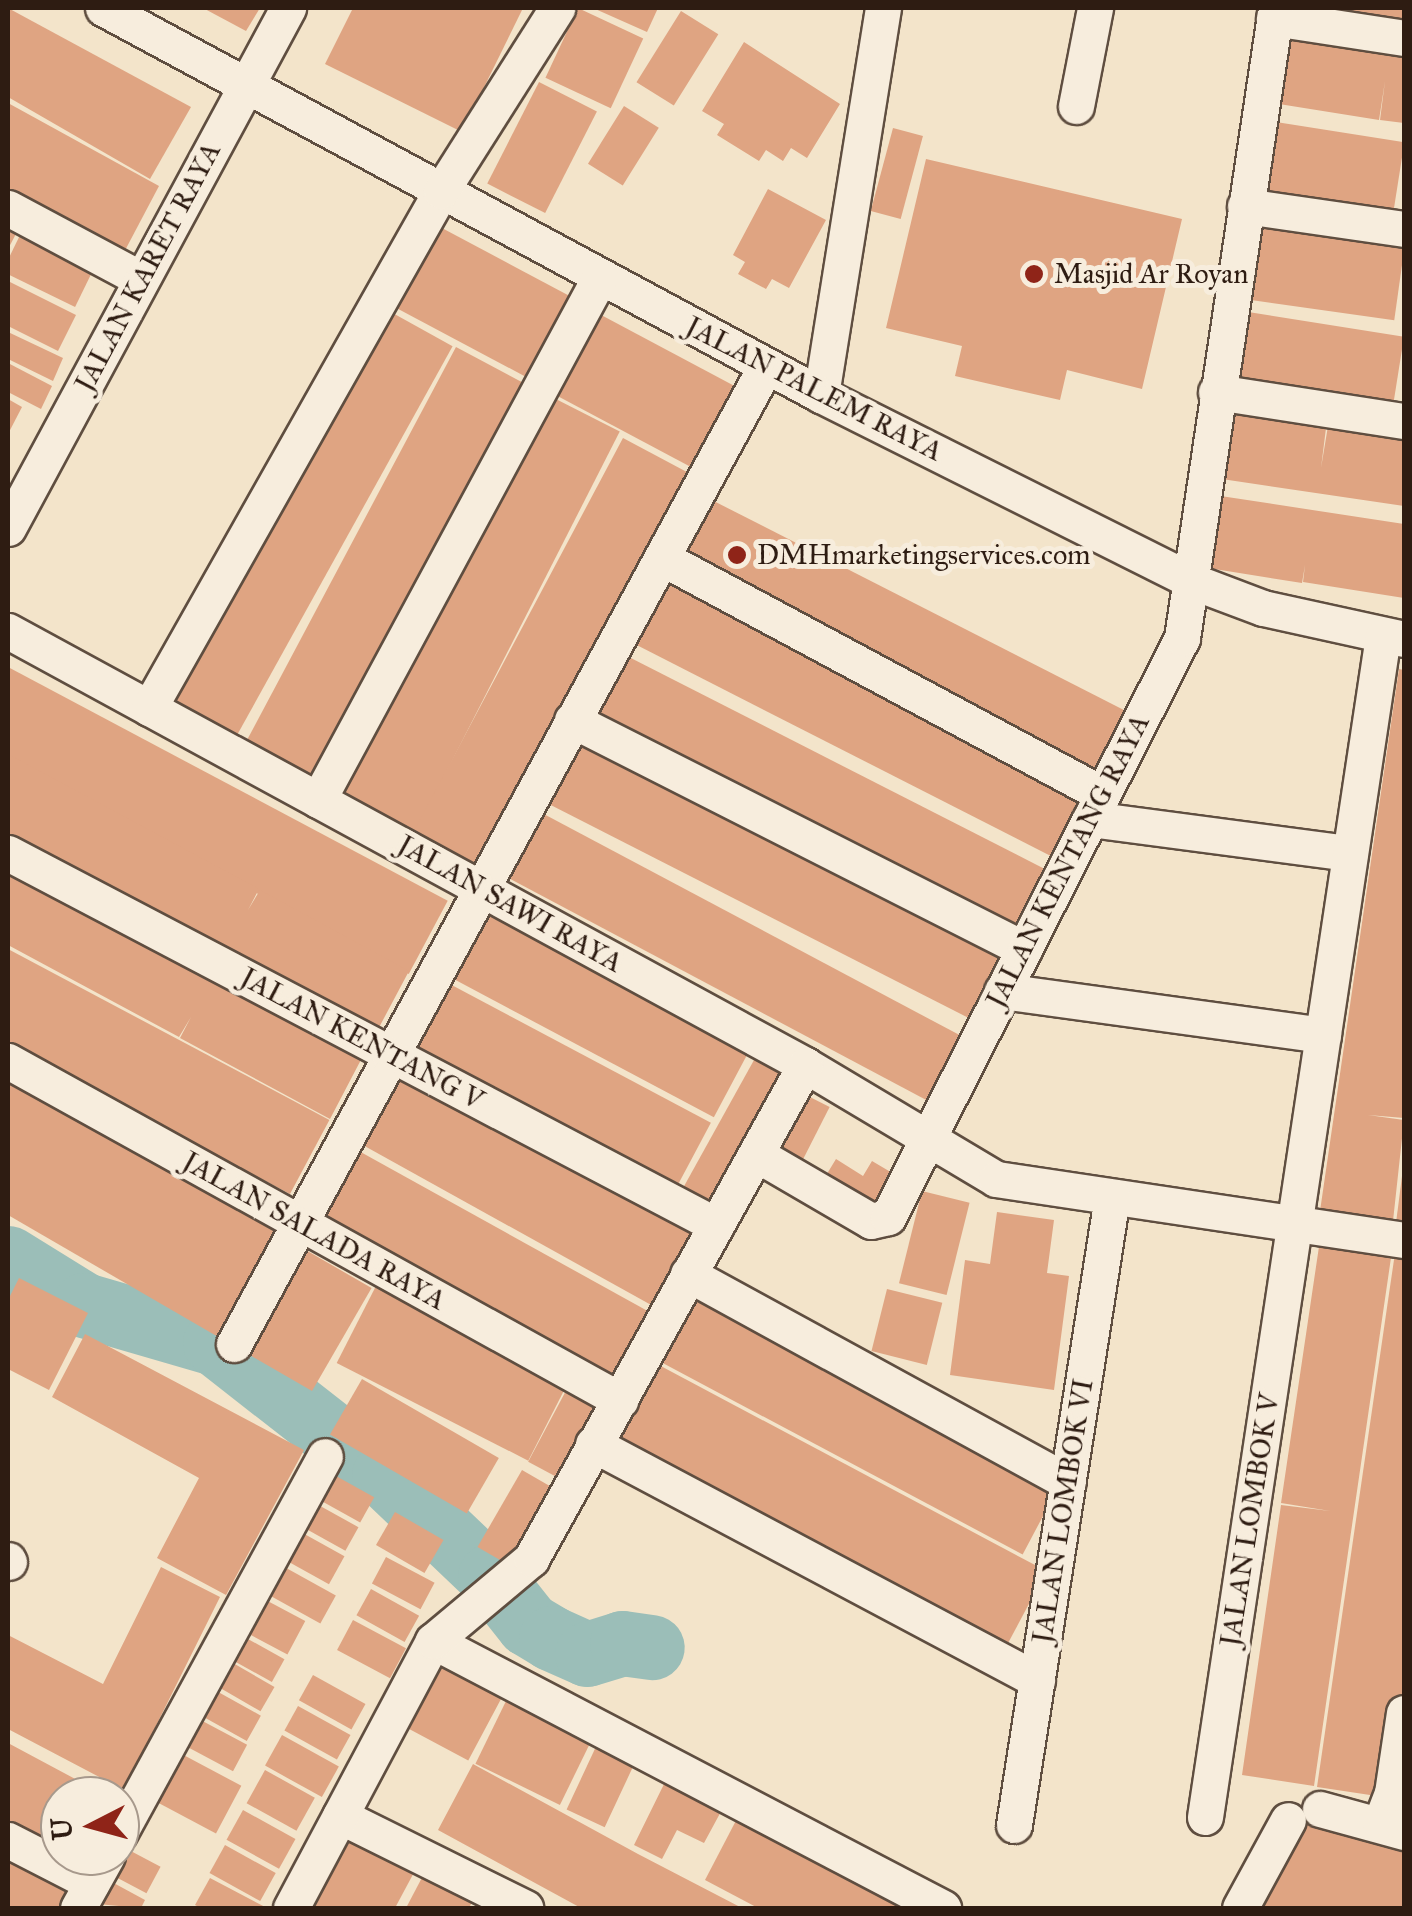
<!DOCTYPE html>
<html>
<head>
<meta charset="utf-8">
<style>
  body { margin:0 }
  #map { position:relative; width:1412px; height:1916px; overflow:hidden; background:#f3e4ca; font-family:"IM FELL Great Primer",serif }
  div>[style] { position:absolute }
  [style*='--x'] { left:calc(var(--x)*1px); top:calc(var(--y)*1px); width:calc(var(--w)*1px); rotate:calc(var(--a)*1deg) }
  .river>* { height:65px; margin:-32.5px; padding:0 32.5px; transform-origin:32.5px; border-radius:32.5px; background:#9bbeb8 }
  .building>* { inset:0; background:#dfa482; transform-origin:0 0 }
  .roads { filter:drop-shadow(2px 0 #5f4e40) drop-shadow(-2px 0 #5f4e40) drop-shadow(0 2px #5f4e40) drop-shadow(0 -2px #5f4e40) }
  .minor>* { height:35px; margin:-17.5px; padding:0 17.5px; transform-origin:17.5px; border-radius:17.5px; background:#f7eddd }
  .dots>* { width:28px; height:28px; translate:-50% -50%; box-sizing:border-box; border:5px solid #f7eddd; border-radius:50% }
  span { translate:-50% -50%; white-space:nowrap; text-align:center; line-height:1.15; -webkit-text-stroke:10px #f7eddd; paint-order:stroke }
  .street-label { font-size:28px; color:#2e1c12 }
  .poi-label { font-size:28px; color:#2e1c12 }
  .left { translate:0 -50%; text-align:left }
  .frame { position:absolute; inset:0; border:10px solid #2e1c12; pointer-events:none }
  .north { position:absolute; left:40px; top:1776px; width:100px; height:100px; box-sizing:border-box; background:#f7eddd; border:2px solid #a7998c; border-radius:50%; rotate:264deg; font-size:28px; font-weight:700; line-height:40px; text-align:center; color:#2e1c12 }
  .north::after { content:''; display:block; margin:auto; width:35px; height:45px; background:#8f2418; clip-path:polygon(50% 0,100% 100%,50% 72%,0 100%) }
</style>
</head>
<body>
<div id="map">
  <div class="river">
    <div style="--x:8;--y:1258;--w:89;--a:31.7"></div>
    <div style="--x:84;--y:1305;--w:136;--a:16.2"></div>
    <div style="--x:215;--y:1343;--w:214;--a:38"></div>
    <div style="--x:384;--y:1475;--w:146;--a:43.6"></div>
    <div style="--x:490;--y:1576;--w:61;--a:51.6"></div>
    <div style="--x:528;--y:1624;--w:27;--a:31"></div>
    <div style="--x:551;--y:1638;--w:39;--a:24"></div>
    <div style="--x:587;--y:1654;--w:37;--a:-17"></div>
    <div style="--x:622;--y:1643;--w:30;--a:8"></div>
  </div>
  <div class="building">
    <div style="clip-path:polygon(8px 8px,191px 107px,150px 179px,8px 97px)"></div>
    <div style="clip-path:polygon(203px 8px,260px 8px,246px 31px)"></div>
    <div style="clip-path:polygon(353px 8px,523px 8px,462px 132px,325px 64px)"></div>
    <div style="left:578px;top:8px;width:72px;height:77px;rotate:25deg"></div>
    <div style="clip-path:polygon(593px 8px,658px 8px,647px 32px)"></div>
    <div style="clip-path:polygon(1294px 8px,1404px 8px,1404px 27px)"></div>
    <div style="left:681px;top:11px;width:44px;height:84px;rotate:32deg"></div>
    <div style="clip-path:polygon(1290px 32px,1404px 49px,1404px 123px,1380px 120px,1385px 81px,1379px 120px,1279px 104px)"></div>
    <div style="clip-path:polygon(744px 42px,840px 104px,807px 158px,791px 148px,783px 161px,766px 150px,759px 161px,717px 135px,724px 124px,702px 111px)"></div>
    <div style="left:539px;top:82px;width:65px;height:114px;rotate:27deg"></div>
    <div style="clip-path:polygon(8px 103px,159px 186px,121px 258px,8px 196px)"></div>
    <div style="left:624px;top:106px;width:41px;height:68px;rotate:32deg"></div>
    <div style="left:1276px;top:122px;width:130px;height:73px;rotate:9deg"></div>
    <div style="left:893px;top:128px;width:31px;height:86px;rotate:15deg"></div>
    <div style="clip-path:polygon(926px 159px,1182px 219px,1142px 389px,1067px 370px,1060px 400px,955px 376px,962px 346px,886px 328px)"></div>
    <div style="clip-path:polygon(768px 189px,826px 220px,789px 288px,772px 279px,766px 289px,738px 274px,745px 262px,733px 255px)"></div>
    <div style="left:425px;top:219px;width:175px;height:92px;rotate:28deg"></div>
    <div style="clip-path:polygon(8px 225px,18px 230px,8px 249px)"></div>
    <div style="left:1256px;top:226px;width:150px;height:74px;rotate:8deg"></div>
    <div style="left:22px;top:231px;width:81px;height:45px;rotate:26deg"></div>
    <div style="clip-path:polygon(8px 281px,76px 315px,58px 351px,8px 326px)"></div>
    <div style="left:380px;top:306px;width:83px;height:456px;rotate:29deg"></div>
    <div style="left:588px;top:308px;width:175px;height:92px;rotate:28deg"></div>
    <div style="left:1242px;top:311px;width:164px;height:73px;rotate:9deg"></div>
    <div style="clip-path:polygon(8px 332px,63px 358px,53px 381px,8px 359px)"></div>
    <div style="left:456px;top:347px;width:84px;height:456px;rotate:28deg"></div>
    <div style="clip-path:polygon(8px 363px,52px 386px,41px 409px,8px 392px)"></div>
    <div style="left:544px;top:393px;width:85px;height:456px;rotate:27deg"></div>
    <div style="clip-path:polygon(8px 399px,22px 407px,8px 434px)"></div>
    <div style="clip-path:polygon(1227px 405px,1327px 420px,1321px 468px,1329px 420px,1404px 432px,1404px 506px,1215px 478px)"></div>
    <div style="left:623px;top:438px;width:84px;height:456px;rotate:28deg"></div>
    <div style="left:700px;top:494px;width:479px;height:74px;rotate:27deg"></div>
    <div style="clip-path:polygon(1214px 495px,1404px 524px,1404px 598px,1303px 582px,1305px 565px,1302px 583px,1202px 567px)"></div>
    <div style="left:662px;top:576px;width:479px;height:73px;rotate:27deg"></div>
    <div style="left:621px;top:653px;width:480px;height:73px;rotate:27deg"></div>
    <div style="left:8px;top:667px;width:498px;height:83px;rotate:28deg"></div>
    <div style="clip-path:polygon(1399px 669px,1404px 670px,1404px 1118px,1368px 1115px,1404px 1120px,1393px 1221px,1320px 1211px)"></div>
    <div style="left:578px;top:737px;width:479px;height:73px;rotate:27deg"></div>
    <div style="clip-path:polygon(8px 754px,259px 889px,248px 910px,260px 890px,409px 971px,375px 1035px,8px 837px)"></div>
    <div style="left:540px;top:812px;width:480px;height:73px;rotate:28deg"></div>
    <div style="clip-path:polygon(8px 862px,364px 1054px,330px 1119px,180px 1038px,191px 1017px,179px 1037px,8px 945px)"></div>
    <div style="left:487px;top:905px;width:300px;height:81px;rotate:28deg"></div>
    <div style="left:8px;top:949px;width:364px;height:84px;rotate:28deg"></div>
    <div style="left:446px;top:982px;width:300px;height:81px;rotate:28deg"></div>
    <div style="left:759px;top:1051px;width:43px;height:167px;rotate:29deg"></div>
    <div style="left:390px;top:1063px;width:354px;height:85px;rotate:29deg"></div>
    <div style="clip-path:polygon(8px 1078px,279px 1234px,220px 1338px,8px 1215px)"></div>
    <div style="left:802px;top:1093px;width:31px;height:68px;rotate:27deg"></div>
    <div style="left:348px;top:1145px;width:355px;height:85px;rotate:29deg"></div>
    <div style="clip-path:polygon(836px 1159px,863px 1176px,872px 1161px,894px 1174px,873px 1213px,822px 1182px)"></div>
    <div style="clip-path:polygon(1402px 1176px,1404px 1176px,1404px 1224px,1396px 1223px)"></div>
    <div style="left:922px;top:1191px;width:49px;height:95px;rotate:14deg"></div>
    <div style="clip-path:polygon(997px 1212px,1054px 1220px,1047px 1273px,1069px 1276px,1054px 1390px,950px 1375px,965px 1260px,990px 1264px)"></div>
    <div style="clip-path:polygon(1321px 1233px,1393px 1244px,1314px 1786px,1242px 1775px,1281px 1505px,1330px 1511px,1281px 1503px)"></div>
    <div style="clip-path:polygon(1396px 1246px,1404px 1247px,1404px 1697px,1390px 1798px,1317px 1787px)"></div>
    <div style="left:304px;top:1249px;width:78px;height:119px;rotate:30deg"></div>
    <div style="clip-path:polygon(19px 1278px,88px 1313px,49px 1390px,8px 1369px,8px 1300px)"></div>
    <div style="left:378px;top:1282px;width:215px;height:91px;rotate:27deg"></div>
    <div style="left:696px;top:1289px;width:413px;height:81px;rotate:28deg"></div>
    <div style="left:887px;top:1289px;width:57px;height:64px;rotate:14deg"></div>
    <div style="clip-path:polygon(85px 1334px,304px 1450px,226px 1595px,157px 1558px,199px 1478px,52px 1397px)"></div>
    <div style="left:657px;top:1364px;width:441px;height:89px;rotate:28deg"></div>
    <div style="left:362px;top:1379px;width:158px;height:64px;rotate:30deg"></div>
    <div style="left:569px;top:1385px;width:44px;height:87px;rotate:28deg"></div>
    <div style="left:522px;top:1470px;width:43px;height:89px;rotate:30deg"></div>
    <div style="left:327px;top:1471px;width:54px;height:29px;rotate:29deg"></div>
    <div style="left:313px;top:1502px;width:52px;height:27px;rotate:29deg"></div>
    <div style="left:395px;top:1512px;width:56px;height:38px;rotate:30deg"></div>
    <div style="left:299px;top:1531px;width:52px;height:32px;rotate:29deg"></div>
    <div style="left:386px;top:1557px;width:55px;height:30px;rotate:28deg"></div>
    <div style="left:279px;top:1564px;width:65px;height:32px;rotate:29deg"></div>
    <div style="clip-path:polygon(161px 1567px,220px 1597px,124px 1790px,8px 1729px,8px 1635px,103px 1684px)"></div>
    <div style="left:371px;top:1589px;width:55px;height:30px;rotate:29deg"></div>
    <div style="left:262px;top:1598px;width:49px;height:38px;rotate:28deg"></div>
    <div style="left:353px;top:1620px;width:60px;height:34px;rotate:28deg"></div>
    <div style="left:239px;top:1634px;width:52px;height:26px;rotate:29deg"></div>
    <div style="left:226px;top:1659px;width:56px;height:28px;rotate:30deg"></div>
    <div style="left:443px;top:1661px;width:69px;height:76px;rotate:28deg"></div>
    <div style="left:313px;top:1675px;width:60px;height:29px;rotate:29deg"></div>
    <div style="left:211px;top:1688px;width:57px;height:29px;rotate:29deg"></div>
    <div style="left:507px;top:1699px;width:94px;height:72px;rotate:26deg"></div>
    <div style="left:298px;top:1706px;width:60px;height:28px;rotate:29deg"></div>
    <div style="left:195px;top:1717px;width:59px;height:30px;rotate:28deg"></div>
    <div style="left:282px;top:1735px;width:65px;height:35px;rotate:29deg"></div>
    <div style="left:600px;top:1738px;width:42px;height:79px;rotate:25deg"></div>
    <div style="clip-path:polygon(8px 1743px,107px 1796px,60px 1796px,60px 1852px,8px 1824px)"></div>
    <div style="left:176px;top:1751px;width:74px;height:54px;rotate:28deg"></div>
    <div style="clip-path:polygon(473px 1764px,638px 1854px,742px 1908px,581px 1908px,438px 1830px)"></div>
    <div style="left:265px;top:1770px;width:57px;height:38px;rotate:29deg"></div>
    <div style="clip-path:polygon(668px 1776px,724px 1806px,704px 1843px,677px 1830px,662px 1859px,634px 1845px)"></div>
    <div style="left:243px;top:1810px;width:60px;height:34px;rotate:29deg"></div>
    <div style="clip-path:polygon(741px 1811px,924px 1908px,758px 1908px,705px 1880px)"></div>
    <div style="clip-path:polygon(1309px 1817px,1404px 1846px,1404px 1908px,1257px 1908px)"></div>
    <div style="clip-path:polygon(351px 1830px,418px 1865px,395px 1908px,310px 1908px)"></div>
    <div style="left:225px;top:1845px;width:58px;height:32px;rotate:29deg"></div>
    <div style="left:127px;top:1849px;width:38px;height:30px;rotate:28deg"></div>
    <div style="clip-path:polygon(8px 1850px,77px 1886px,65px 1908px,8px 1908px)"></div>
    <div style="clip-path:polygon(426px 1870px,475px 1896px,469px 1908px,406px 1908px)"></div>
    <div style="clip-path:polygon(210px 1878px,267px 1908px,201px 1908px,195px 1905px)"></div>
    <div style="clip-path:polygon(110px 1881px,145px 1900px,141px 1908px,97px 1904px)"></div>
  </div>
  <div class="roads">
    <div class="minor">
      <div style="--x:103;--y:8;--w:816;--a:28.32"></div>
      <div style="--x:821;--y:395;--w:417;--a:26.6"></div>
      <div style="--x:1194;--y:582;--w:74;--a:20.6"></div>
      <div style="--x:1263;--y:608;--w:144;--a:12.4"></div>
      <div style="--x:1274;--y:18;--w:132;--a:8.7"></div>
      <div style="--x:1076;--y:106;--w:100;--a:-79"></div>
      <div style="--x:1245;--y:206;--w:161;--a:8.2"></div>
      <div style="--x:8;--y:208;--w:151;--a:28.1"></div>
      <div style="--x:1216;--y:392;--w:190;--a:8.8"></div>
      <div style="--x:821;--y:395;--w:392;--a:-80.9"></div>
      <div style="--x:8;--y:528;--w:591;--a:-61.7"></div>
      <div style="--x:662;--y:558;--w:499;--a:28.2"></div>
      <div style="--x:8;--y:631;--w:908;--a:28.57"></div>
      <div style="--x:805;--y:1065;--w:222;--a:30.8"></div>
      <div style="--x:996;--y:1179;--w:413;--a:8.5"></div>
      <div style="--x:149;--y:708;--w:594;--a:-60.54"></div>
      <div style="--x:441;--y:191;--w:217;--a:-57.6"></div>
      <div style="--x:572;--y:720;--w:507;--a:26.87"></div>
      <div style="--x:318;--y:800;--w:594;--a:-61.67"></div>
      <div style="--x:1090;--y:819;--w:262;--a:7.5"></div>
      <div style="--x:8;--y:853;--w:800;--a:27.72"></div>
      <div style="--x:1002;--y:991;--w:324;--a:7.8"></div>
      <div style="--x:8;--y:1061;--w:700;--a:28.98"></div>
      <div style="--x:756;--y:1154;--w:133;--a:30.2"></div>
      <div style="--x:871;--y:1221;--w:17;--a:-13"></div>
      <div style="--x:888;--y:1217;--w:649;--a:-63.08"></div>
      <div style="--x:1182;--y:638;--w:637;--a:-81.51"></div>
      <div style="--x:688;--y:1274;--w:433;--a:28.7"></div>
      <div style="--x:234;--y:1344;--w:1113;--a:-61.46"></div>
      <div style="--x:593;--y:1444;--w:503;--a:27.99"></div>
      <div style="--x:8;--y:1560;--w:2;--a:63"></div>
      <div style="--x:433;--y:1641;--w:576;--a:27.63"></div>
      <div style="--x:1320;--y:1809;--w:87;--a:15.3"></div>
      <div style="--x:340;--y:1816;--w:207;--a:26.4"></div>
      <div style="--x:1205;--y:1817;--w:1194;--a:-81.43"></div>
      <div style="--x:1380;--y:1824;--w:33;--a:-69"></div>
      <div style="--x:1392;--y:1793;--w:81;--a:-81.5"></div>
      <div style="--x:1014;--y:1825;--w:636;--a:-81.13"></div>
      <div style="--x:120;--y:1832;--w:428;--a:-61.4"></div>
      <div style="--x:8;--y:1840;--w:94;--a:27.1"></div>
      <div style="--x:78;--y:1908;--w:60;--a:-60.9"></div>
      <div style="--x:291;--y:1908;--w:302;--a:-62"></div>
      <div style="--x:433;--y:1641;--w:128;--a:-39.9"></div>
      <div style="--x:531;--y:1559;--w:565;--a:-60.98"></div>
      <div style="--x:1240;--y:1908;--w:100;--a:-61.4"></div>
    </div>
  </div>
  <div class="dots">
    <div style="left:1034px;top:274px;background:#8f2418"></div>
    <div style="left:737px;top:555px;background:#8f2418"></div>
  </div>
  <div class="street-label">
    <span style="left:148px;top:267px;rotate:-62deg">JALAN KARET RAYA</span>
    <span style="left:814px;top:389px;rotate:27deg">JALAN PALEM RAYA</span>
    <span style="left:1068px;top:861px;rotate:-63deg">JALAN KENTANG RAYA</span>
    <span style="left:510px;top:904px;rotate:29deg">JALAN SAWI RAYA</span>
    <span style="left:362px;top:1039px;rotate:28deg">JALAN KENTANG V</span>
    <span style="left:314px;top:1231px;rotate:29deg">JALAN SALADA RAYA</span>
    <span style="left:1063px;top:1511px;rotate:-81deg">JALAN LOMBOK VI</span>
    <span style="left:1250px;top:1520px;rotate:-81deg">JALAN LOMBOK V</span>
  </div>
  <div class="poi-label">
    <span class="left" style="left:1054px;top:274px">Masjid Ar Royan</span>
    <span class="left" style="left:757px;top:555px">DMHmarketingservices.com</span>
  </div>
  <div class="frame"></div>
  <div class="north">U</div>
</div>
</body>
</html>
